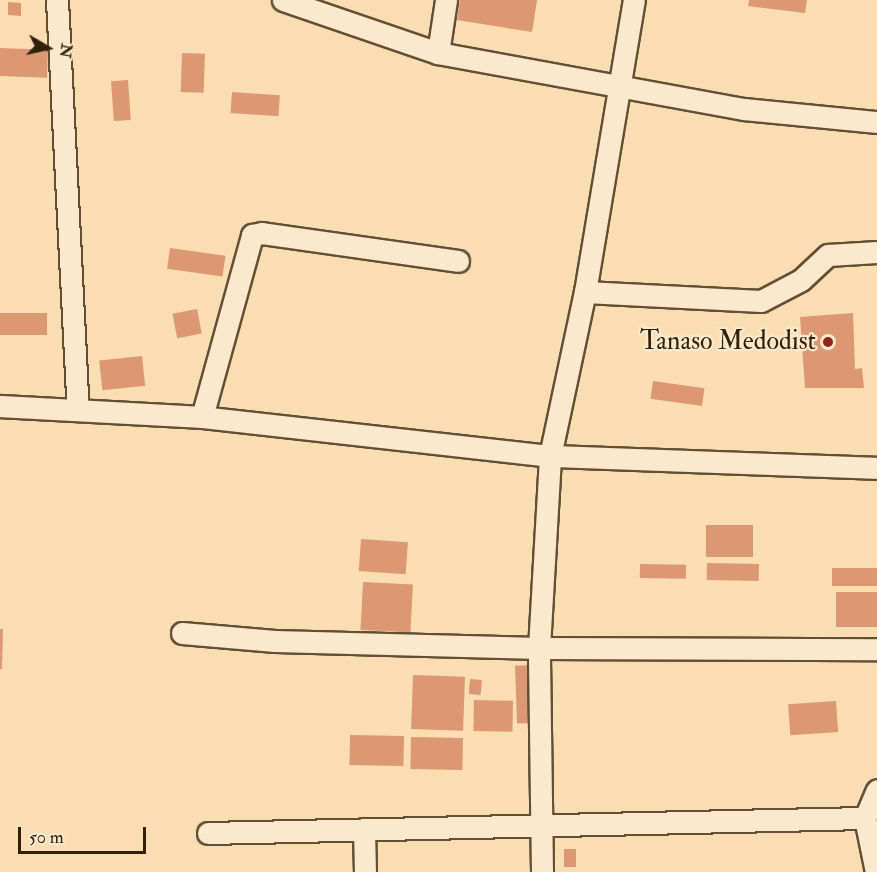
<!DOCTYPE html>
<html>
<head>
<meta charset="utf-8">
<style>
  body { margin:0 }
  #map { position:relative; width:877px; height:872px; overflow:hidden; background:#faddb2; font-family:"IM FELL Double Pica",serif }
  div>[style] { position:absolute }
  [style*='--x'] { left:calc(var(--x)*1px); top:calc(var(--y)*1px); width:calc(var(--w)*1px); rotate:calc(var(--a)*1deg) }
  .building>* { inset:0; background:#dc9873; transform-origin:0 0 }
  .roads { filter:drop-shadow(2px 0 #634f34) drop-shadow(-2px 0 #634f34) drop-shadow(0 2px #634f34) drop-shadow(0 -2px #634f34) }
  .minor>* { height:21px; margin:-10.5px; padding:0 10.5px; transform-origin:10.5px; border-radius:10.5px; background:#fce9cd }
  .dots>* { width:16px; height:16px; translate:-50% -50%; box-sizing:border-box; border:3px solid #fce9cd; border-radius:50% }
  span { translate:-50% -50%; white-space:nowrap; text-align:center; line-height:1.15; -webkit-text-stroke:4.5px #fce9cd; paint-order:stroke }
  .poi-label { font-size:26px; color:#31200a }
  .right { translate:-100% -50%; text-align:right }
  .north { position:absolute; left:18px; top:18px; width:60px; height:60px; -webkit-text-stroke:4px #fce9cd; paint-order:stroke; rotate:99deg; font-size:16px; font-weight:700; line-height:24px; text-align:center; color:#31200a }
  .north::after { content:''; display:block; margin:auto; width:21px; height:27px; background:#31200a; clip-path:polygon(50% 0,100% 100%,50% 72%,0 100%) }
  .scale { position:absolute; left:18px; top:827px; width:128px; height:27px; box-sizing:border-box; border:3px solid #31200a; border-top:0; padding-left:8px; font-size:18px; line-height:21px; white-space:nowrap; color:#31200a; -webkit-text-stroke:4px #fce9cd; paint-order:stroke }
</style>
</head>
<body>
<div id="map">
  <div class="building">
    <div style="clip-path:polygon(460px 0,537px 0,532px 32px,457px 20px)"></div>
    <div style="clip-path:polygon(749px 0,807px 0,805px 13px,748px 6px)"></div>
    <div style="clip-path:polygon(8px 2px,21px 3px,21px 16px,8px 15px)"></div>
    <div style="left:0;top:48px;width:48px;height:28px;rotate:2deg"></div>
    <div style="left:182px;top:53px;width:23px;height:39px;rotate:2deg"></div>
    <div style="left:128px;top:80px;width:40px;height:17px;rotate:86deg"></div>
    <div style="left:232px;top:92px;width:48px;height:21px;rotate:4deg"></div>
    <div style="left:170px;top:248px;width:56px;height:21px;rotate:8deg"></div>
    <div style="left:197px;top:309px;width:25px;height:25px;rotate:79deg"></div>
    <div style="left:0;top:313px;width:47px;height:22px"></div>
    <div style="clip-path:polygon(853px 313px,855px 369px,862px 368px,864px 388px,805px 388px,800px 317px)"></div>
    <div style="left:142px;top:356px;width:30px;height:43px;rotate:84deg"></div>
    <div style="left:653px;top:381px;width:52px;height:18px;rotate:8deg"></div>
    <div style="left:706px;top:525px;width:47px;height:32px"></div>
    <div style="left:361px;top:539px;width:47px;height:32px;rotate:4deg"></div>
    <div style="left:707px;top:563px;width:52px;height:17px;rotate:1deg"></div>
    <div style="left:640px;top:564px;width:46px;height:14px;rotate:1deg"></div>
    <div style="left:877px;top:568px;width:18px;height:45px;rotate:90deg"></div>
    <div style="left:363px;top:582px;width:50px;height:48px;rotate:3deg"></div>
    <div style="left:877px;top:592px;width:35px;height:41px;rotate:90deg"></div>
    <div style="clip-path:polygon(0 629px,3px 629px,2px 669px,0 669px)"></div>
    <div style="left:533px;top:665px;width:58px;height:18px;rotate:88deg"></div>
    <div style="left:413px;top:675px;width:52px;height:54px;rotate:2deg"></div>
    <div style="left:470px;top:679px;width:12px;height:15px;rotate:5deg"></div>
    <div style="left:474px;top:700px;width:39px;height:31px;rotate:1deg"></div>
    <div style="left:836px;top:701px;width:31px;height:48px;rotate:86deg"></div>
    <div style="left:350px;top:735px;width:54px;height:30px;rotate:1deg"></div>
    <div style="left:411px;top:737px;width:52px;height:32px;rotate:1deg"></div>
    <div style="left:564px;top:849px;width:12px;height:18px"></div>
  </div>
  <div class="roads">
    <div class="minor">
      <div style="--x:57;--y:0;--w:410;--a:87.1"></div>
      <div style="--x:283;--y:0;--w:164;--a:18.9"></div>
      <div style="--x:438;--y:53;--w:311;--a:10.4"></div>
      <div style="--x:744;--y:109;--w:134;--a:5.6"></div>
      <div style="--x:438;--y:53;--w:54;--a:-81.4"></div>
      <div style="--x:585;--y:292;--w:176;--a:2.9"></div>
      <div style="--x:761;--y:301;--w:45;--a:-27.7"></div>
      <div style="--x:801;--y:280;--w:37;--a:-43"></div>
      <div style="--x:828;--y:255;--w:49;--a:-3.5"></div>
      <div style="--x:0;--y:406;--w:202;--a:3.1"></div>
      <div style="--x:202;--y:417;--w:350;--a:6.4"></div>
      <div style="--x:550;--y:456;--w:327;--a:2.1"></div>
      <div style="--x:202;--y:417;--w:189;--a:-74.6"></div>
      <div style="--x:252;--y:235;--w:10;--a:-11"></div>
      <div style="--x:262;--y:233;--w:198;--a:8.1"></div>
      <div style="--x:182;--y:633;--w:93;--a:4.9"></div>
      <div style="--x:275;--y:641;--w:264;--a:1.5"></div>
      <div style="--x:539;--y:648;--w:338;--a:0.2"></div>
      <div style="--x:364;--y:829;--w:43;--a:88.7"></div>
      <div style="--x:208;--y:833;--w:657;--a:-1.31"></div>
      <div style="--x:542;--y:872;--w:224;--a:-90.8"></div>
      <div style="--x:539;--y:648;--w:192;--a:-86.7"></div>
      <div style="--x:550;--y:456;--w:168;--a:-78"></div>
      <div style="--x:585;--y:292;--w:296;--a:-80.5"></div>
      <div style="--x:876;--y:872;--w:55;--a:-101.5"></div>
      <div style="--x:865;--y:818;--w:30;--a:-67"></div>
    </div>
  </div>
  <div class="dots">
    <div style="left:828px;top:342px;background:#8f2418"></div>
  </div>
  <div class="poi-label">
    <span class="right" style="left:816px;top:342px">Tanaso Medodist</span>
  </div>
  <div class="north">N</div>
  <div class="scale">50 m</div>
</div>
</body>
</html>
